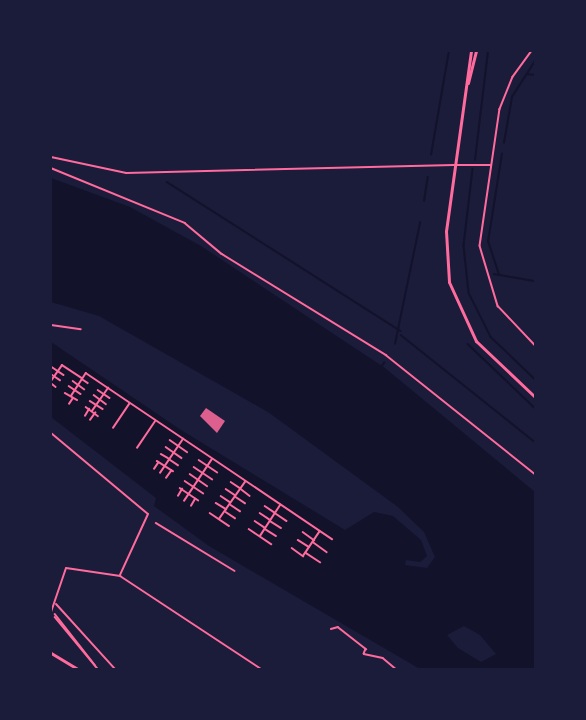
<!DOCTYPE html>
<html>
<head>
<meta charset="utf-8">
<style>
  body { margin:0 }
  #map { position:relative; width:586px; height:720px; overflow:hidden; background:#1b1b3a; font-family:Merriweather,serif }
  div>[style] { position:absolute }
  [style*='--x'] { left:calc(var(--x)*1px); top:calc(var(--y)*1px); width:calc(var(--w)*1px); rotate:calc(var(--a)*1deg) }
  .water>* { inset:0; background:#12122b }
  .stream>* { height:1.5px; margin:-0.75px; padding:0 0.75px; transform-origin:0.75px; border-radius:0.75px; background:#12122b }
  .building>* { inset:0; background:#dd5f8e }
  .path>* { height:1.5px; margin:-0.75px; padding:0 0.75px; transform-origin:0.75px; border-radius:0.75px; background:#ff6b9d }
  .service>* { height:1.5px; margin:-0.75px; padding:0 0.75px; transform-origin:0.75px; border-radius:0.75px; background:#ff6b9d }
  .minor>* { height:2px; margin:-1px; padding:0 1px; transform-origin:1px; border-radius:1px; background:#ff6b9d }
  .tertiary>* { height:3px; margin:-1.5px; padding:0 1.5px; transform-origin:1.5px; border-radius:1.5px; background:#ff6b9d }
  span { translate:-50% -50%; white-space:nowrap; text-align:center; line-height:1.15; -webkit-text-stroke:6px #1b1b3a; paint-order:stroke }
  .frame { position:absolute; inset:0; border:52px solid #1b1b3a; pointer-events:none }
</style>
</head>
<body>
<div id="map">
  <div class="water">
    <div style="clip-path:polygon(evenodd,51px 178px,130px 207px,201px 246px,385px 368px,535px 492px,535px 669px,420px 669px,209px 546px,154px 506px,156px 498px,51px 417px,51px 342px,181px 430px,345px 530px,374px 512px,393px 516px,421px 540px,427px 556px,420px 562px,406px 560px,405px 565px,427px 568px,435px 557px,424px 532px,398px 507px,268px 412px,99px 316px,51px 302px,51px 178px,464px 626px,480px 635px,496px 654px,481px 662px,458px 648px,447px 635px,464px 626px)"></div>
  </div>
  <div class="stream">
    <div style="--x:527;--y:74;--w:8;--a:7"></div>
    <div style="--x:504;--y:143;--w:47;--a:-80.1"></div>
    <div style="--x:512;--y:97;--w:43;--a:-57.4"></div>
    <div style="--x:431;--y:155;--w:106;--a:-80.2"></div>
    <div style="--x:475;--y:160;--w:110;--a:-83.2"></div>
    <div style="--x:473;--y:169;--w:78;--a:96.7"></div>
    <div style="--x:464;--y:246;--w:47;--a:83.9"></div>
    <div style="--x:469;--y:293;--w:49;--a:63.4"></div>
    <div style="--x:491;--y:337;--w:61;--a:43.7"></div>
    <div style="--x:167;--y:182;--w:277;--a:32.5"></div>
    <div style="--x:424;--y:201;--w:24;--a:-81"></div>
    <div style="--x:494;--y:274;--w:42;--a:9.7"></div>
    <div style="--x:499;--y:275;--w:35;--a:-108"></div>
    <div style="--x:488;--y:242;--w:89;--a:-81"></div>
    <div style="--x:401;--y:335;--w:171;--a:38.6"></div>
    <div style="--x:395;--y:344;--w:124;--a:-78.3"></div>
    <div style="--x:468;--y:344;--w:93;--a:43.7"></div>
    <div style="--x:382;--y:366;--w:4;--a:-56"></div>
  </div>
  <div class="building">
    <div style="clip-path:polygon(206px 408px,225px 421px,217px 433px,200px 416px)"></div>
  </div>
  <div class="path">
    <div style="--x:51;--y:168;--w:145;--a:22.3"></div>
    <div style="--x:185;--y:223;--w:48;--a:40"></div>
    <div style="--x:222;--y:254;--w:193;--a:31.6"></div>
    <div style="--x:386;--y:355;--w:191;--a:38.6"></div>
    <div style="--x:52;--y:367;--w:14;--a:34"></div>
    <div style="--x:51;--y:374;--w:11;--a:34"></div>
    <div style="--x:82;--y:379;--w:7;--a:34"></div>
    <div style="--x:51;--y:381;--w:19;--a:-55"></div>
    <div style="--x:62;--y:365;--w:24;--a:33"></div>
    <div style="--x:73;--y:381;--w:14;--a:36"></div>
    <div style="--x:51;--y:383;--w:6;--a:39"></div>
    <div style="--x:69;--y:386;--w:14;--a:34"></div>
    <div style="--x:98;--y:390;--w:14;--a:34"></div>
    <div style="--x:65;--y:393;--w:14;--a:30"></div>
    <div style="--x:94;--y:395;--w:15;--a:37"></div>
    <div style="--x:71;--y:396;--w:27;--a:-57"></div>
    <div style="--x:86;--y:373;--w:297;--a:34"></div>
    <div style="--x:90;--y:401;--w:15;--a:32"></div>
    <div style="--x:69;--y:404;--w:7;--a:-56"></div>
    <div style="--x:86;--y:407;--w:15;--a:37"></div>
    <div style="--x:92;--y:411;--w:28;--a:-55"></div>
    <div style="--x:85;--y:416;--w:8;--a:-60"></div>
    <div style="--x:90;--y:420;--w:9;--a:-54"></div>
    <div style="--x:113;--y:428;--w:29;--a:-56"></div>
    <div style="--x:170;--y:440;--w:21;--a:35"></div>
    <div style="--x:166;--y:447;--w:19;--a:35"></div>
    <div style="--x:137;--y:448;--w:32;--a:-56"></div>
    <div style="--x:161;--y:454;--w:8;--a:30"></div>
    <div style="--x:169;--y:459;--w:11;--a:34"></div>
    <div style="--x:199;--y:460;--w:22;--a:34"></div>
    <div style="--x:157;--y:461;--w:19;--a:32"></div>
    <div style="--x:194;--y:467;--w:22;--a:34"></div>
    <div style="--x:154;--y:469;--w:7;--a:-56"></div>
    <div style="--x:160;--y:473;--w:41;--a:-55.9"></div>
    <div style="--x:190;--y:474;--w:21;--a:35"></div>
    <div style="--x:166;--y:478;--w:9;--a:-54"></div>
    <div style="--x:185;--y:481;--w:22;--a:34"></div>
    <div style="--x:231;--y:482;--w:11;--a:34"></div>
    <div style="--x:180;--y:488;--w:22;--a:34"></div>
    <div style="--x:226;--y:489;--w:11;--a:34"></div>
    <div style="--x:241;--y:489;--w:11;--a:38"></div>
    <div style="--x:178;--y:496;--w:8;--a:-60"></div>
    <div style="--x:221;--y:496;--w:11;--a:34"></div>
    <div style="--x:236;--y:497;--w:11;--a:34"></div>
    <div style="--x:184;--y:501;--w:50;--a:-56.3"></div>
    <div style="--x:216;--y:503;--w:12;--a:31"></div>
    <div style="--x:231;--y:505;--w:11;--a:34"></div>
    <div style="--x:191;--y:506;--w:8;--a:-60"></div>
    <div style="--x:265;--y:506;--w:11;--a:34"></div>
    <div style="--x:226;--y:512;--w:11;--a:34"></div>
    <div style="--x:210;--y:513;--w:23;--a:34"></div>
    <div style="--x:260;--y:513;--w:11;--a:34"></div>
    <div style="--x:275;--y:513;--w:14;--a:34"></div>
    <div style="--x:219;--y:519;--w:45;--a:-54.9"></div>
    <div style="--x:255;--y:521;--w:11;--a:34"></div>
    <div style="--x:270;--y:521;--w:13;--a:32"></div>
    <div style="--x:156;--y:523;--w:92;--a:31.3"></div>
    <div style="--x:249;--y:529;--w:27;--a:34"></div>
    <div style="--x:265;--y:529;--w:13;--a:32"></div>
    <div style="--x:303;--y:532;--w:14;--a:36"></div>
    <div style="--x:260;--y:536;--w:37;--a:-57"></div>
    <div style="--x:298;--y:540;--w:13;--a:32"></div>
    <div style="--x:313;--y:542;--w:17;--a:36"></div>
    <div style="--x:292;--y:548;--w:14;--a:36"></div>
    <div style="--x:303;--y:556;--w:29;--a:-56"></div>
    <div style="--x:306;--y:553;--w:17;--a:33"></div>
    <div style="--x:55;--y:614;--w:65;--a:51.9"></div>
    <div style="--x:55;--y:617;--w:67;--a:50.4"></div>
    <div style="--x:331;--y:629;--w:7;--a:-16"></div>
    <div style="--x:338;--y:627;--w:36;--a:38"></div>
    <div style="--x:366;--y:649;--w:5;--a:112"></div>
    <div style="--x:364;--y:654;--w:19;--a:12"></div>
    <div style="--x:383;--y:658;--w:17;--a:40"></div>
  </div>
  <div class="service">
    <div style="--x:532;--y:51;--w:32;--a:126"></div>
    <div style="--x:513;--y:77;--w:35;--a:112"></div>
    <div style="--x:500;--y:109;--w:138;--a:98.3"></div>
    <div style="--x:480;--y:246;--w:63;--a:73.3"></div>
    <div style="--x:498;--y:306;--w:54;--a:46.5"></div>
    <div style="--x:455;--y:165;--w:35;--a:0"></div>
  </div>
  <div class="minor">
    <div style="--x:51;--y:157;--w:77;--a:12"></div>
    <div style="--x:126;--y:173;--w:328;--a:-1.4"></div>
    <div style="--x:51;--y:325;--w:30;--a:8"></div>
    <div style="--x:51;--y:433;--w:126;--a:39.9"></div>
    <div style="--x:148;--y:514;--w:67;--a:114.7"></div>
    <div style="--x:56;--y:604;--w:88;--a:47.8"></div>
    <div style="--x:51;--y:612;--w:46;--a:-71.2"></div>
    <div style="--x:66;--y:568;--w:55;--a:8.4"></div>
    <div style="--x:120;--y:576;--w:169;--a:33.4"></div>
  </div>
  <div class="tertiary">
    <div style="--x:471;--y:51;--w:182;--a:97.9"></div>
    <div style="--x:446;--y:231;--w:51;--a:86.6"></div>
    <div style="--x:449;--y:282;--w:65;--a:65.4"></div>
    <div style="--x:476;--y:341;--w:81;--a:43.5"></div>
    <div style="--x:468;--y:83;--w:33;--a:-76"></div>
    <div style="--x:51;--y:653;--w:31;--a:31"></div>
  </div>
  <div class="frame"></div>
</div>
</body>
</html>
